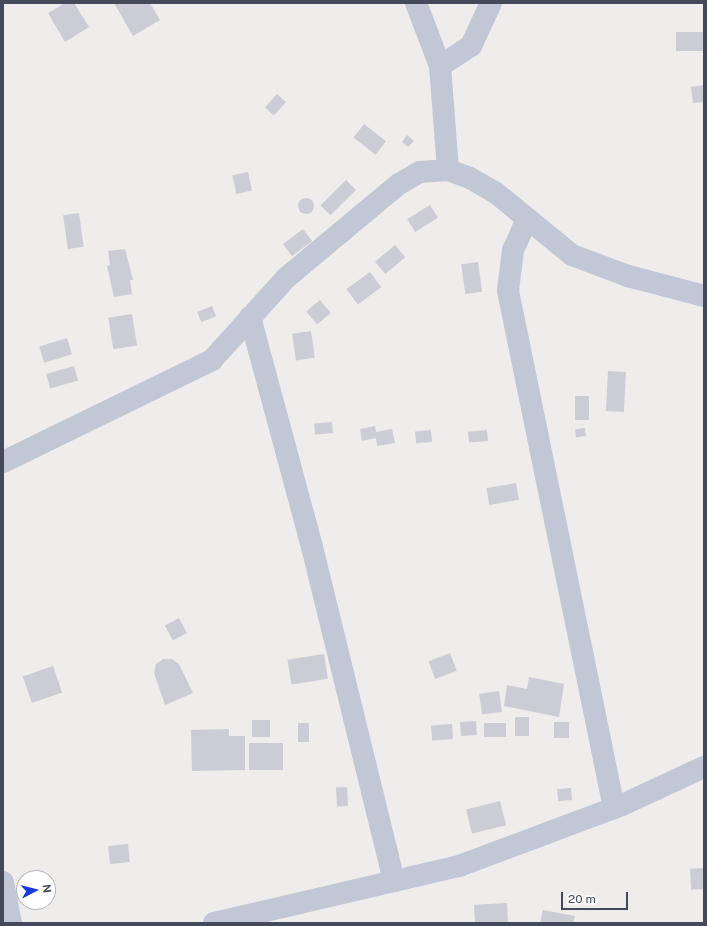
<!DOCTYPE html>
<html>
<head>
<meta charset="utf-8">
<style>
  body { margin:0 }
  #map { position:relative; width:707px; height:926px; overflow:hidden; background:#efecec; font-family:"Public Sans",sans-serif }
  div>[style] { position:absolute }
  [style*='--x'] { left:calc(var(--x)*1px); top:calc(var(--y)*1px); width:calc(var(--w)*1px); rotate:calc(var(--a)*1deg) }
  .building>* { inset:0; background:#cbccd4; transform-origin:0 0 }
  .round { border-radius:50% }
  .street>* { height:22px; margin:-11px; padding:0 11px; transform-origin:11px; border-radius:11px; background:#c1c7d4 }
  span { translate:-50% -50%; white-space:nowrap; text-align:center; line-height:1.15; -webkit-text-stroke:4px #fff; paint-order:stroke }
  .frame { position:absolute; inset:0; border:4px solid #444a5a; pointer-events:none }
  .north { position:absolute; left:16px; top:870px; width:40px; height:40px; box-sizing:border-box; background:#fff; border:1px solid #b4b7bd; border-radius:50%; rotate:83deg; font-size:11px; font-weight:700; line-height:16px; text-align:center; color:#444a5a }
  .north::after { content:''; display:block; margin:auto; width:14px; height:18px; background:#1438e1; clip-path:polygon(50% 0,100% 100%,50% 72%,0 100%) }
  .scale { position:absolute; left:561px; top:892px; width:67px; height:18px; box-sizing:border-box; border:2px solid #444a5a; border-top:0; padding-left:5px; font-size:12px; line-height:14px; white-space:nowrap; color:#444a5a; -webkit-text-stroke:3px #fff; paint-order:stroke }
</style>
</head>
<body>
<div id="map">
  <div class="building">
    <div style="clip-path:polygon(65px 3px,74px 3px,89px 27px,65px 42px,48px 13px)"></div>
    <div style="clip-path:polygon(114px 3px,150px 3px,160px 20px,133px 36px)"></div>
    <div style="left:704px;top:32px;width:19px;height:28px;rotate:90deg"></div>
    <div style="clip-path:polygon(704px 85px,704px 102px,693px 103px,691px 87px)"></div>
    <div style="left:277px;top:94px;width:12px;height:18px;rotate:42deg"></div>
    <div style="left:364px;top:124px;width:28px;height:17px;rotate:38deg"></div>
    <div style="clip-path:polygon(407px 135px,414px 141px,408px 147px,402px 142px)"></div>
    <div style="left:248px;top:172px;width:19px;height:16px;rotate:78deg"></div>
    <div style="left:346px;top:180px;width:14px;height:36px;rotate:45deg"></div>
    <div class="round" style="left:298px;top:198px;width:16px;height:16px"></div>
    <div style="left:430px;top:205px;width:15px;height:27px;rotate:58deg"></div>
    <div style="left:79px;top:213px;width:34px;height:16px;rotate:82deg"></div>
    <div style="left:303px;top:229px;width:15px;height:25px;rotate:53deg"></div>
    <div style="left:395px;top:245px;width:16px;height:26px;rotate:50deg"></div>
    <div style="clip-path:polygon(125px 249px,133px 280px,130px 280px,132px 294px,114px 297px,107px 266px,110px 265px,108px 251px)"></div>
    <div style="left:478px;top:262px;width:30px;height:17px;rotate:82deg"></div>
    <div style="left:370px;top:272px;width:19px;height:29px;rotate:54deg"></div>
    <div style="left:320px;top:300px;width:17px;height:18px;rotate:50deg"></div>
    <div style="left:212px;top:306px;width:11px;height:16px;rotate:68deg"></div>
    <div style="left:132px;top:314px;width:32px;height:24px;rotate:81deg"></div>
    <div style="left:311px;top:331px;width:27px;height:19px;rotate:82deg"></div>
    <div style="left:67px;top:338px;width:17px;height:29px;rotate:73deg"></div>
    <div style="left:74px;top:366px;width:15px;height:29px;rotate:74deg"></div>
    <div style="left:608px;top:371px;width:18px;height:40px;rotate:3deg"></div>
    <div style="left:575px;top:396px;width:14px;height:24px"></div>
    <div style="left:332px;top:422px;width:11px;height:18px;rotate:85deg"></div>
    <div style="clip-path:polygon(375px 426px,376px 432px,392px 429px,395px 443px,377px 446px,376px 438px,362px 441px,360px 429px)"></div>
    <div style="left:585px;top:428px;width:8px;height:10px;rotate:83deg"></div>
    <div style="left:431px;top:430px;width:12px;height:16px;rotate:85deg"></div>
    <div style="left:487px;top:430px;width:11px;height:19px;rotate:85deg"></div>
    <div style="left:516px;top:483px;width:17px;height:30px;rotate:80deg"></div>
    <div style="left:179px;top:618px;width:17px;height:16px;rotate:62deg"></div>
    <div style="left:450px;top:653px;width:19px;height:23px;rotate:69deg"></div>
    <div style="left:324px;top:654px;width:25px;height:37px;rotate:81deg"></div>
    <div style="clip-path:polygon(163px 659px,172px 659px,179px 664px,193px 693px,165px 705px,154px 673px,156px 664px)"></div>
    <div style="left:53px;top:666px;width:28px;height:32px;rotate:71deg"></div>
    <div style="clip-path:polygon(529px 677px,564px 684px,559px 717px,504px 706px,507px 685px,527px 689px)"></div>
    <div style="left:499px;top:691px;width:21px;height:20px;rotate:82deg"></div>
    <div style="left:515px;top:717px;width:14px;height:19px"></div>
    <div style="left:252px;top:720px;width:18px;height:17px"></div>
    <div style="left:476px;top:721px;width:14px;height:16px;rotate:86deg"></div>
    <div style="left:554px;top:722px;width:15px;height:16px"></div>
    <div style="left:309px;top:723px;width:19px;height:11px;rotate:90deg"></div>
    <div style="left:484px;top:723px;width:22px;height:14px"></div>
    <div style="left:452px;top:724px;width:15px;height:21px;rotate:86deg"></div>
    <div style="clip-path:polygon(229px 729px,229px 736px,245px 736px,245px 770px,192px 771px,191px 730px)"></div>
    <div style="left:249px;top:743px;width:34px;height:27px"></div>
    <div style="left:347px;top:787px;width:19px;height:11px;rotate:87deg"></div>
    <div style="left:571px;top:788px;width:12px;height:14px;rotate:85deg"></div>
    <div style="left:500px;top:801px;width:25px;height:35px;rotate:76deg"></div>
    <div style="left:128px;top:844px;width:18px;height:20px;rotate:84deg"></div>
    <div style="left:703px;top:868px;width:21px;height:13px;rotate:87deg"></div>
    <div style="left:507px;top:903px;width:20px;height:33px;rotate:87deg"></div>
    <div style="clip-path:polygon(543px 910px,575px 916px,573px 923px,540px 923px)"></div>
  </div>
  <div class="street">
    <div style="--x:416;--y:3;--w:67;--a:69.1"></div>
    <div style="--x:440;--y:66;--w:104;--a:85.6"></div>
    <div style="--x:440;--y:66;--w:37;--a:-33"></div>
    <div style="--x:471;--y:46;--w:47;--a:-65.1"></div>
    <div style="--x:527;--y:219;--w:34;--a:114"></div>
    <div style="--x:513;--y:250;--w:41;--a:97"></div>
    <div style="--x:508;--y:291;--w:528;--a:78.41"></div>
    <div style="--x:250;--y:317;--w:238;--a:74.9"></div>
    <div style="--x:312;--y:547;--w:344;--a:76.2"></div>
    <div style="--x:3;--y:462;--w:233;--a:-26"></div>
    <div style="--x:212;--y:360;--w:110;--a:-47.9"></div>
    <div style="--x:286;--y:278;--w:147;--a:-39.8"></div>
    <div style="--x:399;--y:184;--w:24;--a:-30"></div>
    <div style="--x:420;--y:172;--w:28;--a:-4"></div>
    <div style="--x:448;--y:170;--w:23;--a:20"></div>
    <div style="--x:470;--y:178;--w:30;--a:30"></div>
    <div style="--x:496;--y:193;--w:98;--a:39.2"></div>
    <div style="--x:572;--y:255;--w:60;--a:20.6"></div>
    <div style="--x:628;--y:276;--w:79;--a:14.7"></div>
    <div style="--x:3;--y:882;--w:42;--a:79"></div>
    <div style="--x:214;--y:923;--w:252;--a:-13.1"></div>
    <div style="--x:459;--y:866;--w:174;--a:-20.5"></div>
    <div style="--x:622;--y:805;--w:90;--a:-24.9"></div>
  </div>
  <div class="frame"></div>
  <div class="north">N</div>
  <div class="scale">20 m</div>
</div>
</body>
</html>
